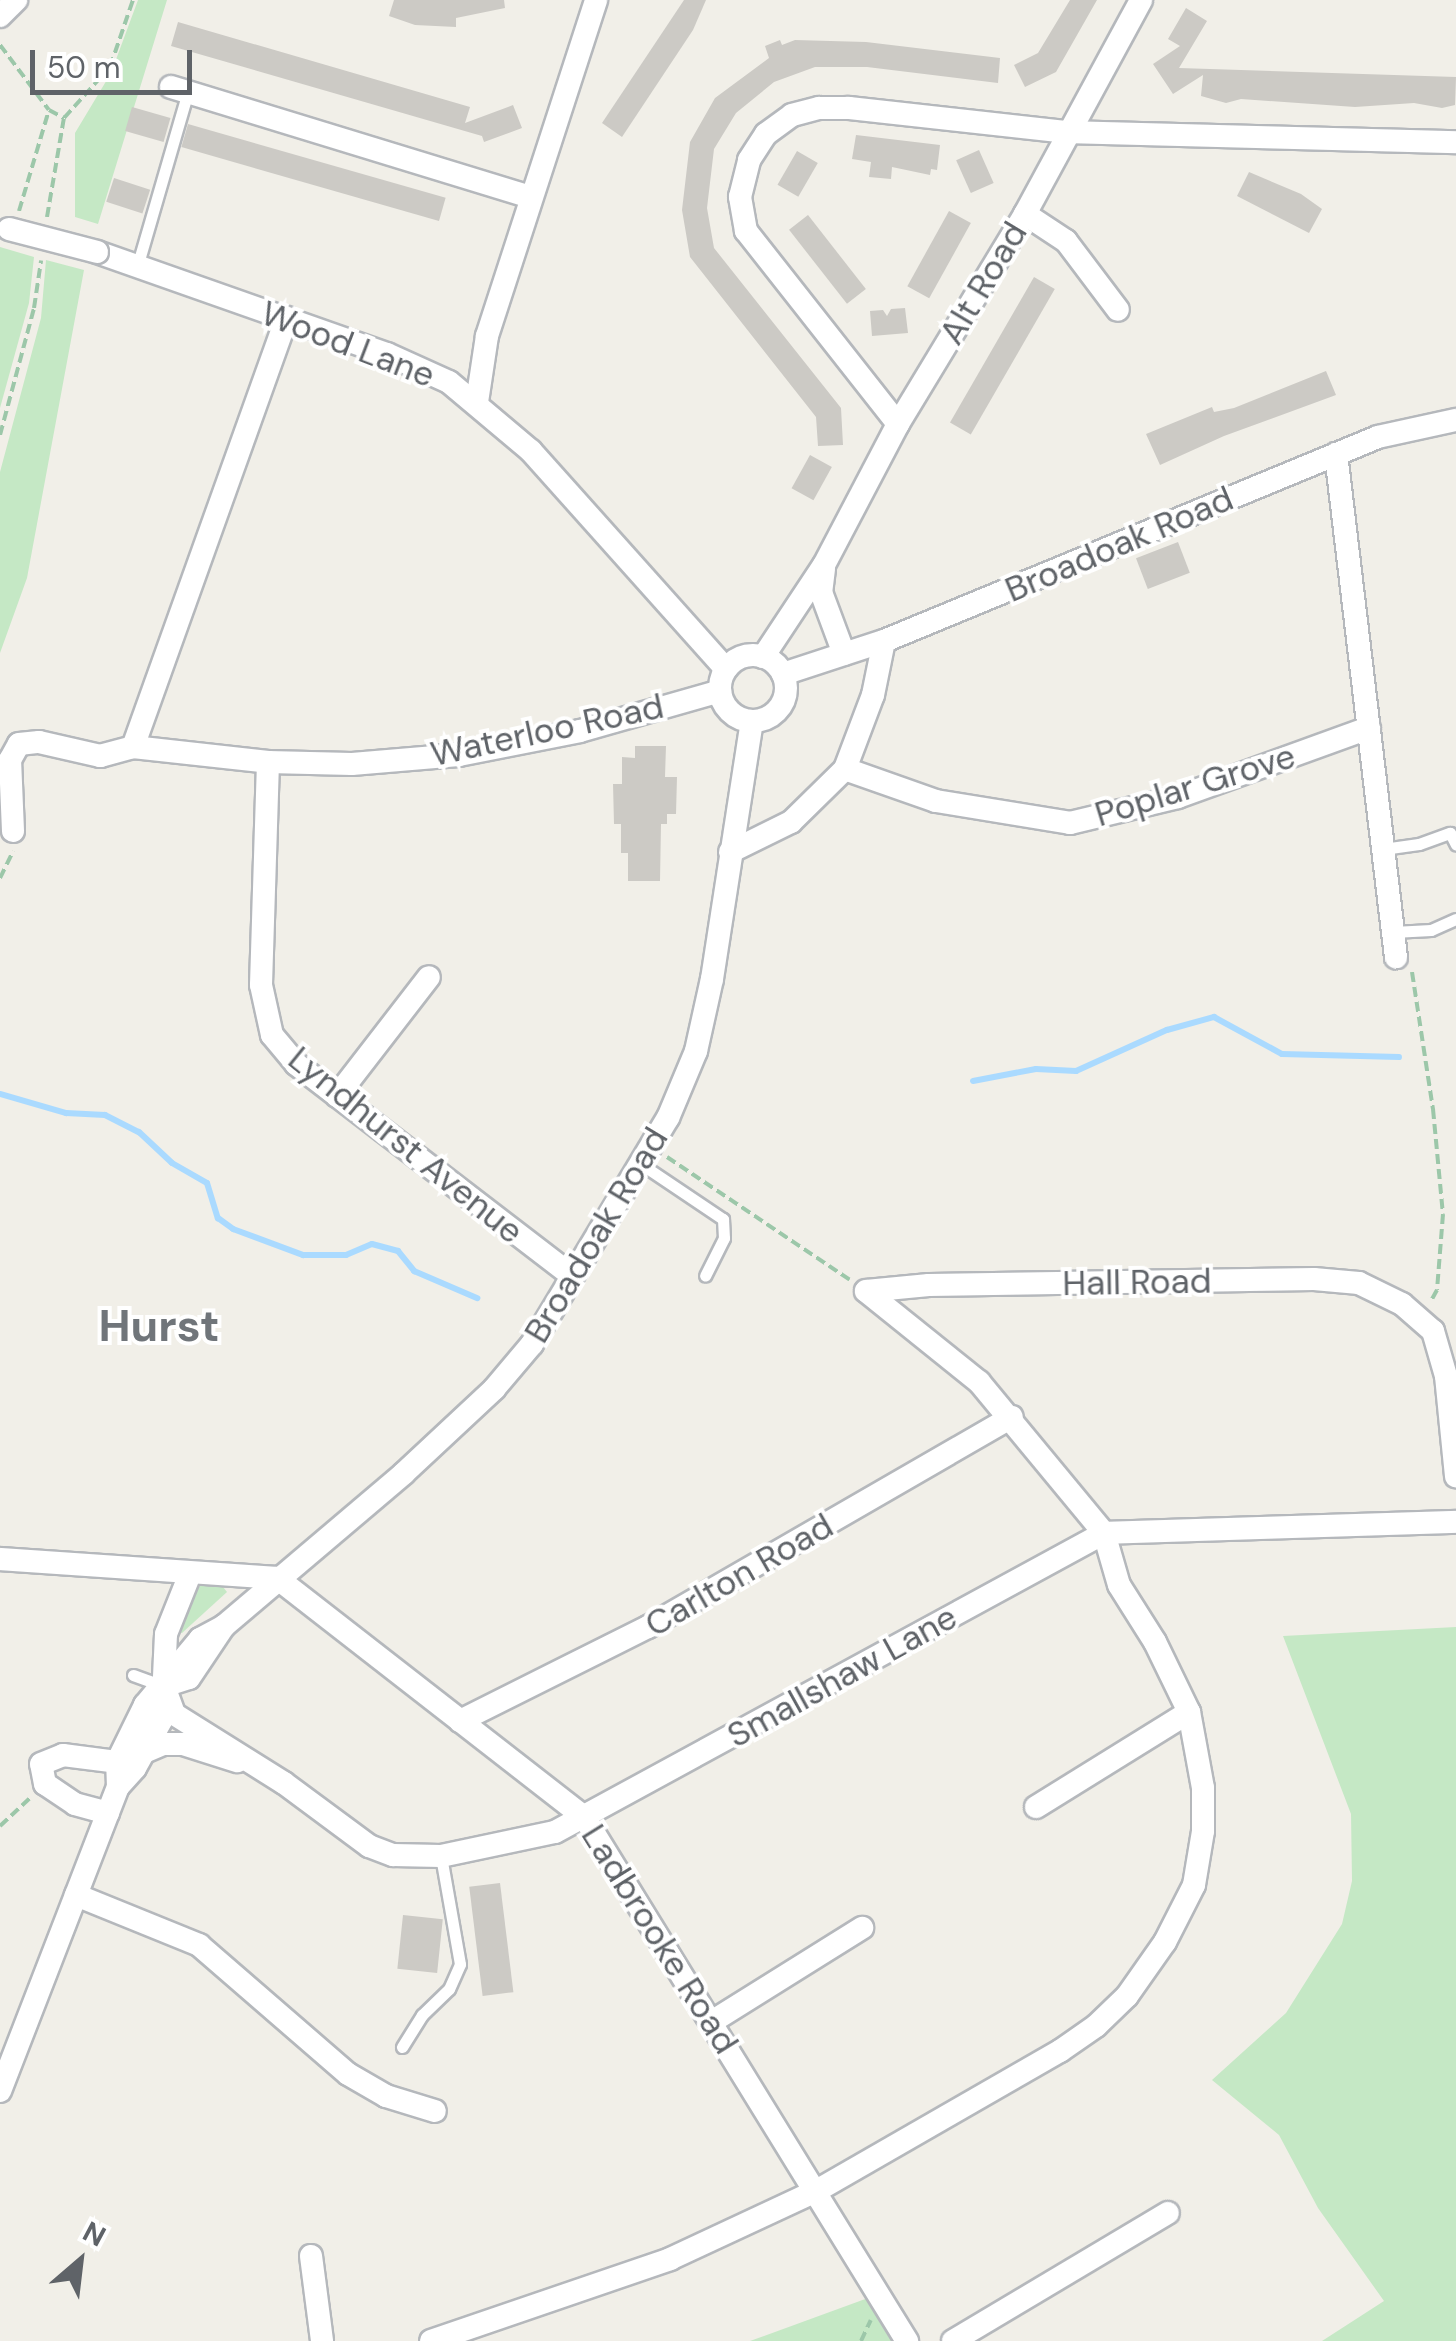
<!DOCTYPE html>
<html>
<head>
<meta charset="utf-8">
<style>
  body { margin:0 }
  #map { position:relative; width:1456px; height:2341px; overflow:hidden; background:#f1efe8; font-family:"DM Sans",sans-serif }
  div>[style] { position:absolute }
  [style*='--x'] { left:calc(var(--x)*1px); top:calc(var(--y)*1px); width:calc(var(--w)*1px); rotate:calc(var(--a)*1deg) }
  .green>* { inset:0; background:#c5e8c5 }
  .stream>* { height:6px; margin:-3px; padding:0 3px; transform-origin:3px; border-radius:3px; background:#aadaff }
  .building>* { inset:0; background:#cccac5; transform-origin:0 0 }
  .path>* { height:4px; margin-top:-2px; transform-origin:0; background:repeating-linear-gradient(90deg,#9cc7a9 0 10px,transparent 0 15px) }
  .roads { filter:drop-shadow(2px 0 #b5b8bc) drop-shadow(-2px 0 #b5b8bc) drop-shadow(0 2px #b5b8bc) drop-shadow(0 -2px #b5b8bc) }
  .service>* { height:11px; margin:-5.5px; padding:0 5.5px; transform-origin:5.5px; border-radius:5.5px; background:#fff }
  .minor>* { height:22px; margin:-11px; padding:0 11px; transform-origin:11px; border-radius:11px; background:#fff }
  .minor>.ring { margin:-11px; padding:0; box-sizing:content-box; background:none; border:22px solid #fff; border-radius:50% }
  .bridges { filter:drop-shadow(2px 0 #b5b8bc) drop-shadow(-2px 0 #b5b8bc) drop-shadow(0 2px #b5b8bc) drop-shadow(0 -2px #b5b8bc) }
  .minor-bridge>* { height:22px; margin:-11px; padding:0 11px; transform-origin:11px; border-radius:11px; background:#fff }
  span { translate:-50% -50%; white-space:nowrap; text-align:center; line-height:1.15; -webkit-text-stroke:8px #fff; paint-order:stroke }
  .street-label { font-size:35px; color:#5f6368 }
  .district-label { font-size:45px; color:#70757a; font-weight:700 }
  .north { position:absolute; left:30px; top:2211px; width:100px; height:100px; -webkit-text-stroke:8px #fff; paint-order:stroke; rotate:28deg; font-size:28px; font-weight:700; line-height:40px; text-align:center; color:#5f6368 }
  .north::after { content:''; display:block; margin:auto; width:35px; height:45px; background:#5f6368; clip-path:polygon(50% 0,100% 100%,50% 72%,0 100%) }
  .scale { position:absolute; left:30px; top:50px; width:162px; height:45px; box-sizing:border-box; border:5px solid #5f6368; border-top:0; padding-left:12px; font-size:30px; line-height:35px; white-space:nowrap; color:#5f6368; -webkit-text-stroke:8px #fff; paint-order:stroke }
</style>
</head>
<body>
<div id="map">
  <div class="green">
    <div style="clip-path:polygon(138px 0,167px 0,98px 224px,75px 217px,75px 133px,111px 73px)"></div>
    <div style="clip-path:polygon(0 247px,34px 257px,29px 303px,0 408px)"></div>
    <div style="clip-path:polygon(46px 260px,84px 270px,27px 578px,0 653px,0 472px,41px 318px)"></div>
    <div style="clip-path:polygon(200px 1585px,223px 1587px,227px 1592px,182px 1633px,178px 1632px)"></div>
    <div style="clip-path:polygon(1456px 1627px,1456px 2341px,1322px 2341px,1384px 2301px,1318px 2208px,1279px 2135px,1212px 2080px,1286px 2013px,1342px 1924px,1352px 1881px,1351px 1814px,1283px 1636px)"></div>
    <div style="clip-path:polygon(868px 2298px,893px 2341px,750px 2341px)"></div>
  </div>
  <div class="stream">
    <div style="--x:973;--y:1081;--w:64;--a:-10.8"></div>
    <div style="--x:1036;--y:1069;--w:40;--a:2.9"></div>
    <div style="--x:1076;--y:1071;--w:100;--a:-24.3"></div>
    <div style="--x:1167;--y:1030;--w:49;--a:-15.5"></div>
    <div style="--x:1214;--y:1017;--w:77;--a:28.6"></div>
    <div style="--x:1282;--y:1054;--w:117;--a:1.5"></div>
    <div style="--x:0;--y:1094;--w:69;--a:16.1"></div>
    <div style="--x:66;--y:1113;--w:39;--a:3"></div>
    <div style="--x:105;--y:1115;--w:38;--a:27"></div>
    <div style="--x:139;--y:1132;--w:45;--a:43.2"></div>
    <div style="--x:172;--y:1163;--w:40;--a:29.7"></div>
    <div style="--x:207;--y:1183;--w:37;--a:73"></div>
    <div style="--x:218;--y:1218;--w:19;--a:36"></div>
    <div style="--x:233;--y:1229;--w:75;--a:20.4"></div>
    <div style="--x:303;--y:1255;--w:43;--a:0"></div>
    <div style="--x:346;--y:1255;--w:28;--a:-23"></div>
    <div style="--x:372;--y:1244;--w:27;--a:15"></div>
    <div style="--x:398;--y:1251;--w:26;--a:51"></div>
    <div style="--x:414;--y:1271;--w:69;--a:23.2"></div>
  </div>
  <div class="building">
    <div style="clip-path:polygon(394px 0,504px 0,505px 8px,456px 18px,456px 27px,415px 25px,389px 16px)"></div>
    <div style="clip-path:polygon(684px 0,706px 0,693px 30px,622px 137px,602px 123px)"></div>
    <div style="clip-path:polygon(1070px 0,1097px 0,1056px 72px,1025px 87px,1014px 65px,1038px 53px)"></div>
    <div style="clip-path:polygon(1186px 8px,1207px 21px,1179px 68px,1456px 77px,1455px 105px,1442px 108px,1414px 103px,1355px 107px,1241px 99px,1226px 103px,1201px 96px,1203px 75px,1173px 94px,1153px 64px,1180px 46px,1168px 39px)"></div>
    <div style="clip-path:polygon(178px 22px,470px 107px,465px 123px,513px 105px,522px 128px,484px 142px,482px 136px,171px 46px)"></div>
    <div style="clip-path:polygon(780px 40px,782px 45px,795px 40px,866px 42px,1000px 58px,998px 83px,867px 67px,815px 67px,774px 82px,736px 113px,714px 149px,707px 208px,714px 248px,841px 408px,843px 445px,818px 446px,816px 417px,690px 257px,682px 210px,690px 142px,715px 98px,769px 58px,765px 46px)"></div>
    <div style="left:132px;top:107px;width:40px;height:25px;rotate:16deg"></div>
    <div style="left:188px;top:124px;width:268px;height:24px;rotate:16deg"></div>
    <div style="clip-path:polygon(856px 135px,940px 145px,937px 170px,931px 169px,930px 175px,892px 167px,891px 179px,869px 177px,871px 162px,852px 159px)"></div>
    <div style="left:979px;top:150px;width:36px;height:25px;rotate:66deg"></div>
    <div style="left:797px;top:151px;width:24px;height:39px;rotate:30deg"></div>
    <div style="clip-path:polygon(1249px 172px,1301px 194px,1322px 209px,1309px 233px,1237px 196px)"></div>
    <div style="left:114px;top:178px;width:38px;height:25px;rotate:18deg"></div>
    <div style="left:949px;top:211px;width:25px;height:86px;rotate:29deg"></div>
    <div style="left:808px;top:215px;width:94px;height:24px;rotate:52deg"></div>
    <div style="left:1034px;top:277px;width:24px;height:168px;rotate:30deg"></div>
    <div style="clip-path:polygon(905px 308px,908px 333px,872px 336px,870px 311px,883px 310px,887px 316px,891px 309px)"></div>
    <div style="clip-path:polygon(1326px 371px,1336px 395px,1224px 436px,1160px 465px,1146px 434px,1212px 407px,1214px 412px,1234px 408px)"></div>
    <div style="left:810px;top:455px;width:25px;height:38px;rotate:29deg"></div>
    <div style="left:1178px;top:542px;width:33px;height:45px;rotate:69deg"></div>
    <div style="clip-path:polygon(635px 746px,666px 746px,665px 777px,677px 777px,676px 814px,667px 814px,667px 824px,661px 824px,660px 881px,628px 881px,628px 853px,621px 853px,621px 824px,614px 824px,613px 784px,622px 784px,622px 757px,635px 758px)"></div>
    <div style="left:500px;top:1883px;width:110px;height:31px;rotate:83deg"></div>
    <div style="left:403px;top:1915px;width:40px;height:54px;rotate:6deg"></div>
  </div>
  <div class="path">
    <div style="--x:0;--y:45;--w:81;--a:53"></div>
    <div style="--x:49;--y:110;--w:17;--a:28"></div>
    <div style="--x:19;--y:211;--w:105;--a:-73.5"></div>
    <div style="--x:47;--y:217;--w:100;--a:-80.3"></div>
    <div style="--x:64;--y:118;--w:69;--a:-48"></div>
    <div style="--x:110;--y:67;--w:71;--a:-71.1"></div>
    <div style="--x:0;--y:435;--w:131;--a:-75"></div>
    <div style="--x:34;--y:308;--w:48;--a:-81.5"></div>
    <div style="--x:0;--y:878;--w:30;--a:-64"></div>
    <div style="--x:1412;--y:972;--w:139;--a:81.3"></div>
    <div style="--x:1433;--y:1109;--w:105;--a:84.6"></div>
    <div style="--x:1443;--y:1214;--w:76;--a:94.5"></div>
    <div style="--x:1437;--y:1290;--w:10;--a:119"></div>
    <div style="--x:667;--y:1157;--w:220;--a:33.9"></div>
    <div style="--x:0;--y:1826;--w:41;--a:-43"></div>
    <div style="--x:861;--y:2341;--w:23;--a:-65"></div>
  </div>
  <div class="roads">
    <div class="service">
      <div style="--x:137;--y:267;--w:183;--a:-73.8"></div>
      <div style="--x:1383;--y:849;--w:36;--a:-8"></div>
      <div style="--x:1419;--y:844;--w:33;--a:-20"></div>
      <div style="--x:1450;--y:833;--w:13;--a:63"></div>
      <div style="--x:1393;--y:932;--w:38;--a:-3"></div>
      <div style="--x:1431;--y:930;--w:27;--a:-24"></div>
      <div style="--x:641;--y:1164;--w:99;--a:33.9"></div>
      <div style="--x:723;--y:1219;--w:19;--a:87"></div>
      <div style="--x:724;--y:1238;--w:42;--a:116.6"></div>
      <div style="--x:133;--y:1675;--w:33;--a:20"></div>
      <div style="--x:402;--y:2047;--w:38;--a:-58"></div>
      <div style="--x:422;--y:2015;--w:37;--a:-44"></div>
      <div style="--x:449;--y:1989;--w:27;--a:-66"></div>
      <div style="--x:460;--y:1964;--w:110;--a:-100"></div>
    </div>
    <div class="minor">
      <div style="--x:0;--y:16;--w:23;--a:-45"></div>
      <div style="--x:171;--y:87;--w:376;--a:17"></div>
      <div style="--x:1025;--y:214;--w:49;--a:33.4"></div>
      <div style="--x:1066;--y:241;--w:86;--a:53"></div>
      <div style="--x:97;--y:252;--w:307;--a:19.4"></div>
      <div style="--x:387;--y:354;--w:68;--a:24.3"></div>
      <div style="--x:449;--y:382;--w:107;--a:40.1"></div>
      <div style="--x:531;--y:451;--w:292;--a:48.2"></div>
      <div style="--x:477;--y:402;--w:67;--a:-81.4"></div>
      <div style="--x:487;--y:336;--w:353;--a:-72"></div>
      <div style="--x:898;--y:424;--w:246;--a:-128.2"></div>
      <div style="--x:746;--y:231;--w:35;--a:-100"></div>
      <div style="--x:740;--y:197;--w:38;--a:-76"></div>
      <div style="--x:749;--y:160;--w:31;--a:-57"></div>
      <div style="--x:766;--y:134;--w:32;--a:-36"></div>
      <div style="--x:792;--y:115;--w:28;--a:-15"></div>
      <div style="--x:819;--y:108;--w:30;--a:0"></div>
      <div style="--x:849;--y:108;--w:218;--a:6.3"></div>
      <div style="--x:1066;--y:132;--w:390;--a:1.5"></div>
      <div style="--x:1336;--y:454;--w:507;--a:83.2"></div>
      <div style="--x:824;--y:569;--w:23;--a:97"></div>
      <div style="--x:821;--y:592;--w:66;--a:69.6"></div>
      <div class="ring" style="left:720px;top:655px;width:44px;height:44px"></div>
      <div style="--x:763;--y:657;--w:110;--a:-56.5"></div>
      <div style="--x:824;--y:565;--w:159;--a:-62.3"></div>
      <div style="--x:898;--y:424;--w:245;--a:-58.8"></div>
      <div style="--x:1025;--y:214;--w:243;--a:-61.5"></div>
      <div style="--x:783;--y:674;--w:106;--a:-18.1"></div>
      <div style="--x:884;--y:641;--w:534;--a:-22.44"></div>
      <div style="--x:1378;--y:437;--w:80;--a:-12.3"></div>
      <div style="--x:133;--y:747;--w:456;--a:-70.3"></div>
      <div style="--x:268;--y:762;--w:223;--a:91.8"></div>
      <div style="--x:261;--y:985;--w:51;--a:77.6"></div>
      <div style="--x:272;--y:1035;--w:38;--a:50"></div>
      <div style="--x:296;--y:1064;--w:345;--a:37.5"></div>
      <div style="--x:845;--y:769;--w:96;--a:19.4"></div>
      <div style="--x:936;--y:801;--w:136;--a:9.3"></div>
      <div style="--x:1070;--y:823;--w:111;--a:-13.5"></div>
      <div style="--x:1178;--y:797;--w:203;--a:-19.9"></div>
      <div style="--x:13;--y:831;--w:71;--a:-92.4"></div>
      <div style="--x:10;--y:760;--w:18;--a:-61"></div>
      <div style="--x:19;--y:744;--w:20;--a:-6"></div>
      <div style="--x:39;--y:742;--w:63;--a:12.9"></div>
      <div style="--x:100;--y:756;--w:34;--a:-15"></div>
      <div style="--x:133;--y:747;--w:136;--a:6.3"></div>
      <div style="--x:268;--y:762;--w:84;--a:1.4"></div>
      <div style="--x:352;--y:764;--w:107;--a:-4.8"></div>
      <div style="--x:459;--y:755;--w:123;--a:-11.2"></div>
      <div style="--x:580;--y:731;--w:146;--a:-15.9"></div>
      <div style="--x:730;--y:852;--w:68;--a:-26.2"></div>
      <div style="--x:791;--y:822;--w:76;--a:-44.5"></div>
      <div style="--x:845;--y:769;--w:79;--a:-69.3"></div>
      <div style="--x:873;--y:695;--w:55;--a:-78.5"></div>
      <div style="--x:337;--y:1096;--w:150;--a:-52.3"></div>
      <div style="--x:866;--y:1291;--w:63;--a:-5.4"></div>
      <div style="--x:929;--y:1285;--w:385;--a:-0.9"></div>
      <div style="--x:1314;--y:1279;--w:45;--a:5.1"></div>
      <div style="--x:1359;--y:1283;--w:48;--a:26"></div>
      <div style="--x:1402;--y:1304;--w:41;--a:41.1"></div>
      <div style="--x:1433;--y:1331;--w:47;--a:73.9"></div>
      <div style="--x:1446;--y:1376;--w:101;--a:84.3"></div>
      <div style="--x:0;--y:1559;--w:278;--a:3.9"></div>
      <div style="--x:277;--y:1578;--w:389;--a:37.9"></div>
      <div style="--x:584;--y:1817;--w:616;--a:58.35"></div>
      <div style="--x:164;--y:1686;--w:30;--a:70"></div>
      <div style="--x:174;--y:1714;--w:130;--a:32.1"></div>
      <div style="--x:284;--y:1783;--w:106;--a:36.5"></div>
      <div style="--x:369;--y:1846;--w:26;--a:21"></div>
      <div style="--x:393;--y:1855;--w:48;--a:1.2"></div>
      <div style="--x:441;--y:1856;--w:116;--a:-11.9"></div>
      <div style="--x:555;--y:1832;--w:625;--a:-28.57"></div>
      <div style="--x:1104;--y:1533;--w:352;--a:-1.8"></div>
      <div style="--x:164;--y:1686;--w:26;--a:-18"></div>
      <div style="--x:189;--y:1678;--w:63;--a:-56.1"></div>
      <div style="--x:460;--y:1721;--w:210;--a:-26.6"></div>
      <div style="--x:648;--y:1627;--w:420;--a:-30"></div>
      <div style="--x:144;--y:1752;--w:21;--a:-23"></div>
      <div style="--x:163;--y:1744;--w:20;--a:0"></div>
      <div style="--x:183;--y:1744;--w:57;--a:17.5"></div>
      <div style="--x:118;--y:1787;--w:25;--a:-48"></div>
      <div style="--x:135;--y:1768;--w:56;--a:-61.1"></div>
      <div style="--x:162;--y:1719;--w:85;--a:-87.3"></div>
      <div style="--x:166;--y:1634;--w:65;--a:-68.2"></div>
      <div style="--x:1036;--y:1807;--w:180;--a:-31.8"></div>
      <div style="--x:108;--y:1813;--w:34;--a:-165"></div>
      <div style="--x:75;--y:1804;--w:36;--a:-146"></div>
      <div style="--x:45;--y:1784;--w:20;--a:-101"></div>
      <div style="--x:41;--y:1764;--w:24;--a:-22"></div>
      <div style="--x:63;--y:1755;--w:54;--a:7.4"></div>
      <div style="--x:76;--y:1895;--w:133;--a:22.1"></div>
      <div style="--x:199;--y:1945;--w:197;--a:40.9"></div>
      <div style="--x:348;--y:2074;--w:44;--a:30.1"></div>
      <div style="--x:386;--y:2096;--w:51;--a:17"></div>
      <div style="--x:713;--y:2021;--w:176;--a:-32"></div>
      <div style="--x:0;--y:2091;--w:326;--a:-68.8"></div>
      <div style="--x:118;--y:1787;--w:25;--a:-92"></div>
      <div style="--x:117;--y:1762;--w:64;--a:-63.8"></div>
      <div style="--x:145;--y:1705;--w:86;--a:-50.2"></div>
      <div style="--x:200;--y:1639;--w:27;--a:-28"></div>
      <div style="--x:224;--y:1626;--w:235;--a:-40.3"></div>
      <div style="--x:403;--y:1474;--w:125;--a:-43"></div>
      <div style="--x:494;--y:1389;--w:59;--a:-49.8"></div>
      <div style="--x:532;--y:1344;--w:264;--a:-59"></div>
      <div style="--x:668;--y:1118;--w:73;--a:-67.3"></div>
      <div style="--x:696;--y:1051;--w:74;--a:-77.5"></div>
      <div style="--x:712;--y:979;--w:261;--a:-81.2"></div>
      <div style="--x:311;--y:2256;--w:86;--a:82.6"></div>
      <div style="--x:431;--y:2341;--w:253;--a:-18.9"></div>
      <div style="--x:670;--y:2259;--w:163;--a:-25"></div>
      <div style="--x:818;--y:2190;--w:279;--a:-29.9"></div>
      <div style="--x:1060;--y:2051;--w:44;--a:-34.8"></div>
      <div style="--x:1096;--y:2026;--w:43;--a:-44.1"></div>
      <div style="--x:1127;--y:1996;--w:66;--a:-54.9"></div>
      <div style="--x:1165;--y:1942;--w:64;--a:-63"></div>
      <div style="--x:1194;--y:1885;--w:55;--a:-80.5"></div>
      <div style="--x:1203;--y:1831;--w:43;--a:-90"></div>
      <div style="--x:1203;--y:1788;--w:77;--a:-100.4"></div>
      <div style="--x:1189;--y:1712;--w:78;--a:-115.9"></div>
      <div style="--x:1155;--y:1642;--w:67;--a:-122.3"></div>
      <div style="--x:1119;--y:1585;--w:54;--a:-106.1"></div>
      <div style="--x:1104;--y:1533;--w:196;--a:-129.6"></div>
      <div style="--x:979;--y:1382;--w:145;--a:-141.2"></div>
      <div style="--x:953;--y:2341;--w:250;--a:-30.8"></div>
    </div>
  </div>
  <div class="bridges">
    <div class="minor-bridge">
      <div style="--x:9;--y:229;--w:91;--a:14.6"></div>
    </div>
  </div>
  <div class="street-label">
    <span style="left:983px;top:283px;rotate:-59deg">Alt Road</span>
    <span style="left:348px;top:344px;rotate:21deg">Wood Lane</span>
    <span style="left:1119px;top:544px;rotate:-23deg">Broadoak Road</span>
    <span style="left:547px;top:730px;rotate:-12deg">Waterloo Road</span>
    <span style="left:1195px;top:785px;rotate:-17deg">Poplar Grove</span>
    <span style="left:406px;top:1145px;rotate:39deg">Lyndhurst Avenue</span>
    <span style="left:596px;top:1235px;rotate:-59deg">Broadoak Road</span>
    <span style="left:1137px;top:1282px;rotate:-1deg">Hall Road</span>
    <span style="left:739px;top:1575px;rotate:-30deg">Carlton Road</span>
    <span style="left:842px;top:1676px;rotate:-29deg">Smallshaw Lane</span>
    <span style="left:660px;top:1939px;rotate:58deg">Ladbrooke Road</span>
  </div>
  <div class="district-label">
    <span style="left:159px;top:1326px">Hurst</span>
  </div>
  <div class="north">N</div>
  <div class="scale">50 m</div>
</div>
</body>
</html>
